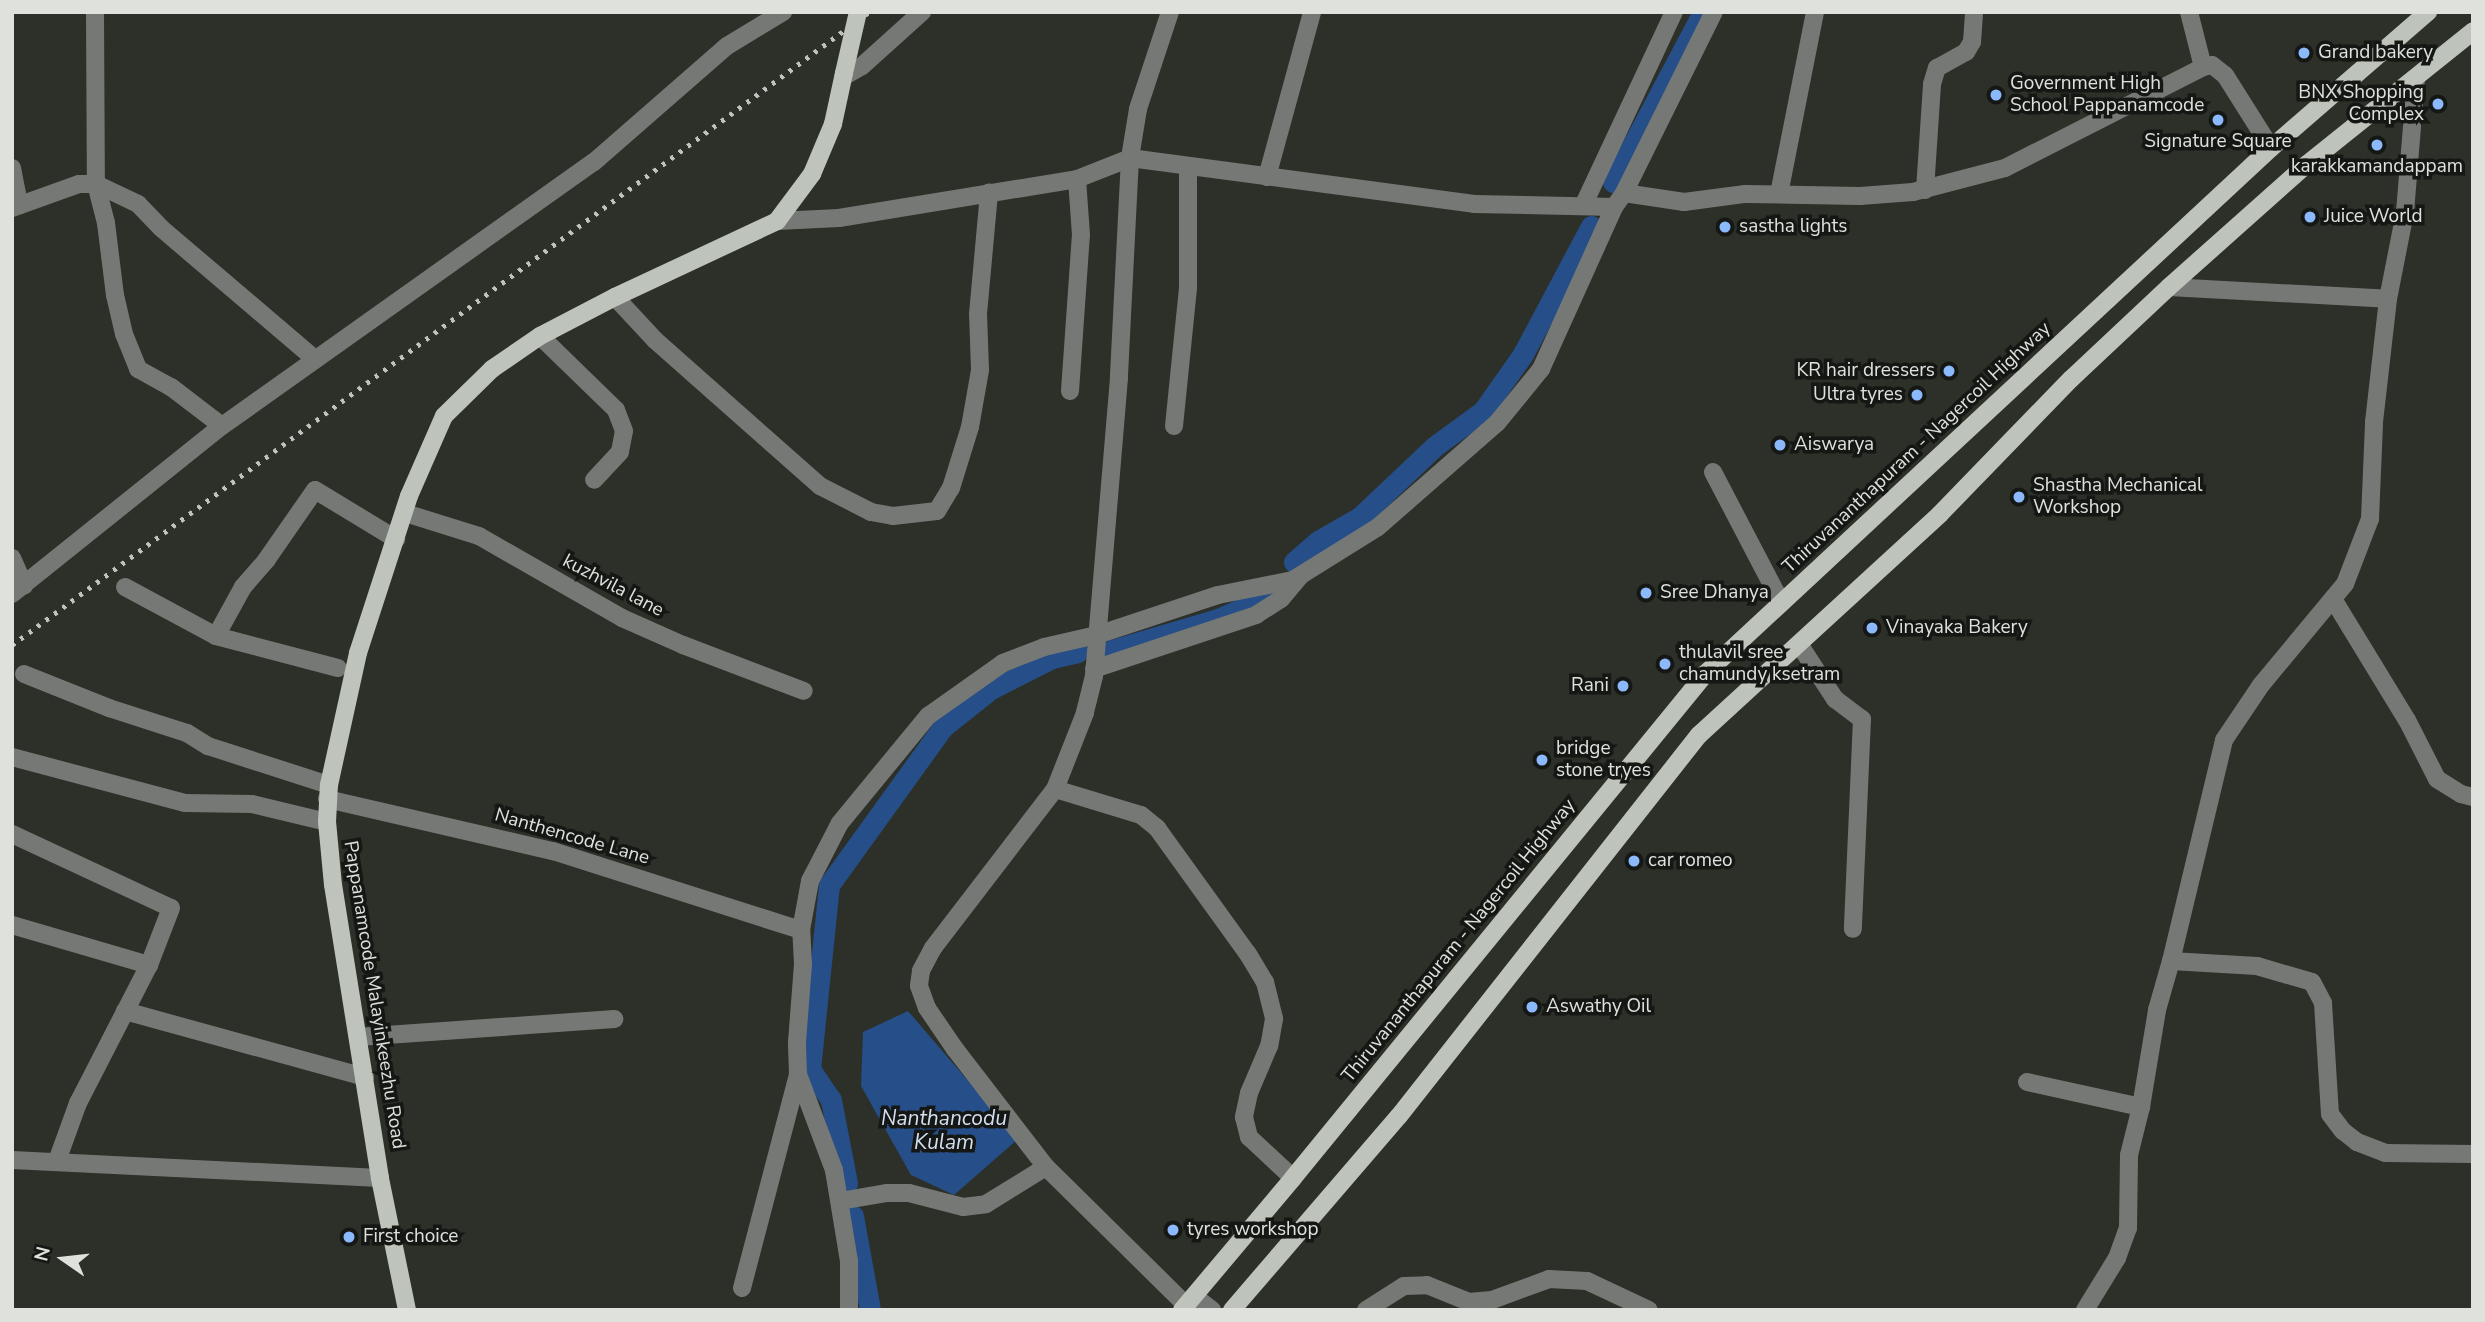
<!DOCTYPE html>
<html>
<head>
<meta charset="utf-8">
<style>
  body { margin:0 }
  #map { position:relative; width:2485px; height:1322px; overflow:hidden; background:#2c3028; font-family:"Nunito Sans",sans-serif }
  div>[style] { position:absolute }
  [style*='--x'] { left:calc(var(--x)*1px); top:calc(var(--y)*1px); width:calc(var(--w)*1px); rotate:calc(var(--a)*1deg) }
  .water>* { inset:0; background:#264e88 }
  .canal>* { height:21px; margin:-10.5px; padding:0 10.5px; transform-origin:10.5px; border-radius:10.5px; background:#264e88 }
  .minor>* { height:18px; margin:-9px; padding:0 9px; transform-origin:9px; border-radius:9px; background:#767875 }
  .major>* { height:18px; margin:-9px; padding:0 9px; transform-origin:9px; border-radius:9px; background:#bec3bb }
  .rail>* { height:5px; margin-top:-2.5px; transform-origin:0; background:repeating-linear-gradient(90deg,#c0c3bd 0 3.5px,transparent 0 10.5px) }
  .major-bridge>* { height:18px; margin:-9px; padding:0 9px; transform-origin:9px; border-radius:9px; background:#bec3bb }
  .dots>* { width:19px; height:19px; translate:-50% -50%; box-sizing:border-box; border:4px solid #151714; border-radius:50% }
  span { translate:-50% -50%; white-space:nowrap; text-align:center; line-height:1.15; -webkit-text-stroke:7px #151714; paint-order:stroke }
  .poi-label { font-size:19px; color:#dfe1dc }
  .left { translate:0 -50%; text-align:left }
  .right { translate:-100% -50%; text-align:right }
  .street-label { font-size:19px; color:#dfe1dc }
  .water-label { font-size:21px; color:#d3dff1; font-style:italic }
  .frame { position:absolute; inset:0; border:14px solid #dfe1dc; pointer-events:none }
  .north { position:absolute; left:28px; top:1224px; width:70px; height:70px; -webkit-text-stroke:5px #151714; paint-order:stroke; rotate:284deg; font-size:19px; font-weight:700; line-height:28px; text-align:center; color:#dfe1dc }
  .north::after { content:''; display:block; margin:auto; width:24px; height:32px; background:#dfe1dc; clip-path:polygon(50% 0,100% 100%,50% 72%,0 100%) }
</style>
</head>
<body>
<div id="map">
  <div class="water">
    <div style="clip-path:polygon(908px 1011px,1018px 1139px,954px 1195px,911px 1175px,861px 1086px,863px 1032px)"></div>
  </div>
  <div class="canal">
    <div style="--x:1613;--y:182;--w:192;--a:-62.1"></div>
    <div style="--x:1294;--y:562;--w:32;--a:-41"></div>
    <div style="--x:1318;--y:541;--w:48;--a:-29.7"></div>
    <div style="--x:1360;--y:517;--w:103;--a:-43.4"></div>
    <div style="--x:1435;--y:446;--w:59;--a:-36.1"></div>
    <div style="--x:1483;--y:411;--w:70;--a:-54.9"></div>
    <div style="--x:1523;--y:354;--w:145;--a:-62"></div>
    <div style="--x:1112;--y:650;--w:110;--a:-16.3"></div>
    <div style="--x:1218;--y:619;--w:58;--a:-23.5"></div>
    <div style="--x:847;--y:1183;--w:85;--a:-100.9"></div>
    <div style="--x:831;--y:1100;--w:37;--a:-124"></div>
    <div style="--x:810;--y:1069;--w:185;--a:-84.1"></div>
    <div style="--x:829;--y:885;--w:195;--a:-54.2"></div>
    <div style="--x:943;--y:727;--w:61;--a:-38.4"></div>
    <div style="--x:991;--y:689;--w:68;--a:-26.9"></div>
    <div style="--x:1052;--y:658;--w:26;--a:-13"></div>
    <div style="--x:853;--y:1216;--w:96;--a:79.7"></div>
  </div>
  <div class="minor">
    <div style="--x:95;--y:12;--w:172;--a:89.7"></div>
    <div style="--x:96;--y:184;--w:40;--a:75.6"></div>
    <div style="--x:106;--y:223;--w:73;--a:82.9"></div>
    <div style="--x:115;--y:295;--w:40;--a:77"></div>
    <div style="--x:124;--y:334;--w:38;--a:68"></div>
    <div style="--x:138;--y:369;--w:38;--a:29"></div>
    <div style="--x:171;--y:387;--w:64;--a:37.4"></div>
    <div style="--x:1170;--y:12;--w:102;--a:108.3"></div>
    <div style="--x:1138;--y:109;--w:50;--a:99.3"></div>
    <div style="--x:1130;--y:158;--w:220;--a:92.9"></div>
    <div style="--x:1119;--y:378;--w:299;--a:94.8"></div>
    <div style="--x:1094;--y:676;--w:38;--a:104"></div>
    <div style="--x:1085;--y:713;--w:82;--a:111.5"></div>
    <div style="--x:1055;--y:789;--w:200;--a:127.5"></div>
    <div style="--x:933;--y:948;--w:26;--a:118"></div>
    <div style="--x:921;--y:971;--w:15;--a:98"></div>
    <div style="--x:919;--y:986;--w:23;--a:70"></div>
    <div style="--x:927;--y:1008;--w:50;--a:55.7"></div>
    <div style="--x:955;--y:1049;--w:149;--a:52.4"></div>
    <div style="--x:1046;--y:1167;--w:197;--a:44.6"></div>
    <div style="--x:2189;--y:12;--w:57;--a:75.7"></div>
    <div style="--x:843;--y:77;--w:22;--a:-30"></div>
    <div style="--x:862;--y:66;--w:81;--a:-42"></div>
    <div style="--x:12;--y:168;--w:38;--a:79"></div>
    <div style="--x:1267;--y:177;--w:171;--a:-74.7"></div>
    <div style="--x:1925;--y:190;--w:106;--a:-86.2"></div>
    <div style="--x:1932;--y:84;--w:17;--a:-73"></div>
    <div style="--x:1937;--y:68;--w:33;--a:-29"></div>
    <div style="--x:1966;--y:52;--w:12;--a:-59"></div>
    <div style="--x:1972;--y:42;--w:30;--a:-86"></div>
    <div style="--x:1624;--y:193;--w:202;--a:-63.6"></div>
    <div style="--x:1779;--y:194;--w:186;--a:-78.8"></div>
    <div style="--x:1584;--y:204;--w:212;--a:-64.9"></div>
    <div style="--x:12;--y:208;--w:71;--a:-19.7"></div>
    <div style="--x:79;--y:184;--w:17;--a:0"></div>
    <div style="--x:96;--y:184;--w:47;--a:25.5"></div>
    <div style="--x:138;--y:204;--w:33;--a:46"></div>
    <div style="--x:161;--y:228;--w:201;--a:40.4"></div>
    <div style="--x:777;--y:221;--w:62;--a:-2.8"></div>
    <div style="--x:839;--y:218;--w:241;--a:-9.3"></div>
    <div style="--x:1077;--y:179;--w:57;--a:-21.6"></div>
    <div style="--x:1130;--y:158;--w:347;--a:7.6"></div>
    <div style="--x:1474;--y:204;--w:140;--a:1.2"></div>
    <div style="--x:1614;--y:207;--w:17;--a:-54"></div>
    <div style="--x:1624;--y:193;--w:61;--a:8.5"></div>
    <div style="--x:1684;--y:202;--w:62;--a:-7.5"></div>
    <div style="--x:1745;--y:194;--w:115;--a:1"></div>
    <div style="--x:1860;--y:196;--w:53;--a:-4.3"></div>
    <div style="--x:1913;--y:192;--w:95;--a:-14.6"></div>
    <div style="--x:2005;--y:168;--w:222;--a:-27"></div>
    <div style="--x:2203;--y:67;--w:9;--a:-13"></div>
    <div style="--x:2212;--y:65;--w:16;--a:38"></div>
    <div style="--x:2225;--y:75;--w:86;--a:57.8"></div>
    <div style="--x:2169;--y:287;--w:219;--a:3.1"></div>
    <div style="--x:615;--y:297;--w:59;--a:47.1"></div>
    <div style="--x:655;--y:340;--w:220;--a:41.5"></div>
    <div style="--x:820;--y:486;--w:57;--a:27"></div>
    <div style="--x:871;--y:512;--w:22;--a:10"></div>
    <div style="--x:893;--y:516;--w:44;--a:-6.5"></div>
    <div style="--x:937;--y:511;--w:27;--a:-59"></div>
    <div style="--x:951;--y:488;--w:64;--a:-72.7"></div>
    <div style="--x:970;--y:427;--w:58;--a:-80"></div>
    <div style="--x:980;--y:370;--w:56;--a:-92"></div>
    <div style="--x:978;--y:314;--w:122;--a:-84.8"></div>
    <div style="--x:540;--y:336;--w:106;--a:44.2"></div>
    <div style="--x:616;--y:410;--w:22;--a:69"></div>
    <div style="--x:624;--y:431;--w:21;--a:101"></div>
    <div style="--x:620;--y:452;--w:38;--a:133"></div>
    <div style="--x:1070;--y:391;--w:156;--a:-86"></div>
    <div style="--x:1081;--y:235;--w:56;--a:-94.1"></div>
    <div style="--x:1174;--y:426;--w:140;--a:-84.2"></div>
    <div style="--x:1188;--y:287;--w:119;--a:-90"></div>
    <div style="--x:1713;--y:472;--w:147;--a:62.4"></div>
    <div style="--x:405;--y:513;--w:77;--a:17.3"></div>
    <div style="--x:479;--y:536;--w:165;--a:29.8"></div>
    <div style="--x:622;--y:618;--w:67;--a:23.9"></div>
    <div style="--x:683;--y:645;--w:129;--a:20.8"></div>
    <div style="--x:12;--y:558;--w:30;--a:66"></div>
    <div style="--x:125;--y:587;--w:103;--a:28.3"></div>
    <div style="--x:216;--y:636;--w:126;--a:14.7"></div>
    <div style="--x:12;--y:594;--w:269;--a:-38.7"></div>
    <div style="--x:222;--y:426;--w:456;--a:-35.4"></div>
    <div style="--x:594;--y:162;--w:176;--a:-41.1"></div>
    <div style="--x:727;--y:46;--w:66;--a:-31.3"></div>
    <div style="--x:2333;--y:599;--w:142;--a:58.6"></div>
    <div style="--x:2407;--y:720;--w:66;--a:63"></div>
    <div style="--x:2437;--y:779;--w:28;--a:32"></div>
    <div style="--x:2461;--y:794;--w:12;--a:14"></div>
    <div style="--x:216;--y:636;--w:56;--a:-61.1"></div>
    <div style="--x:243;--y:587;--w:37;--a:-49"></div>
    <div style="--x:267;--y:559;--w:84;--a:-55.2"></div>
    <div style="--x:315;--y:490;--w:95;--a:31.2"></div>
    <div style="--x:1799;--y:644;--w:66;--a:56.8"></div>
    <div style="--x:1835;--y:699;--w:34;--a:37"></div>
    <div style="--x:1862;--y:719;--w:210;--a:92.5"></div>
    <div style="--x:1094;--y:669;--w:171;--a:-18.4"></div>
    <div style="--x:1256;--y:615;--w:30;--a:-33"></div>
    <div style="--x:1281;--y:599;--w:30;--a:-50"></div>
    <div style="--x:24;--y:674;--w:92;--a:21.8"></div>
    <div style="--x:109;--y:708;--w:82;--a:17.8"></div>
    <div style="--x:187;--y:733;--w:25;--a:32"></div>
    <div style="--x:208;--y:746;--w:127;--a:17.9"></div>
    <div style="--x:12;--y:757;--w:179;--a:14.9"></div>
    <div style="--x:185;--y:803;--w:67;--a:0.9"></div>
    <div style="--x:252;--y:804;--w:77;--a:13.5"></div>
    <div style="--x:1055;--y:789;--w:90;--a:16.8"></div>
    <div style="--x:1141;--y:815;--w:21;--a:39"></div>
    <div style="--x:1157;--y:828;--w:155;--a:54.2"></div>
    <div style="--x:1248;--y:954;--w:33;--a:59"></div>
    <div style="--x:1265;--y:982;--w:38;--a:76"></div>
    <div style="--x:1274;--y:1019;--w:27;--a:100"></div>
    <div style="--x:1269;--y:1046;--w:51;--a:113.1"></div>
    <div style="--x:1249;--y:1093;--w:25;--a:102"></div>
    <div style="--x:1244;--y:1117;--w:21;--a:76"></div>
    <div style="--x:1249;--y:1137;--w:60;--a:43"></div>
    <div style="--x:327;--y:799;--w:232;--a:13"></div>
    <div style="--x:553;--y:851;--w:260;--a:17.7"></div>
    <div style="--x:12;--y:834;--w:175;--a:25"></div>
    <div style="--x:171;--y:908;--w:61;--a:111.1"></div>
    <div style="--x:149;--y:965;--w:155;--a:117.2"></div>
    <div style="--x:78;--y:1103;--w:62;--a:109.9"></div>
    <div style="--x:12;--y:925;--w:143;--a:16.3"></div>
    <div style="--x:2171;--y:961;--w:227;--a:-76.5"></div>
    <div style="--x:2224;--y:740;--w:66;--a:-56.1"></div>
    <div style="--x:2261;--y:685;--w:131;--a:-50.3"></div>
    <div style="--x:2345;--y:584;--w:70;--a:-69"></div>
    <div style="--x:2370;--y:519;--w:97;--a:-87.6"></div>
    <div style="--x:2374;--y:422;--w:124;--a:-83.5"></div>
    <div style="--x:2388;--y:299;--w:89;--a:-78.9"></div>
    <div style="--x:2405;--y:212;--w:134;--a:-85.3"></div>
    <div style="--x:125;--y:1011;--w:249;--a:15.4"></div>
    <div style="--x:358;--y:1037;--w:257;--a:-4"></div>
    <div style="--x:2027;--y:1082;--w:117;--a:12.4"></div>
    <div style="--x:12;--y:1160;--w:368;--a:2.8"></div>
    <div style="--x:840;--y:1201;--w:48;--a:-9.7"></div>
    <div style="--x:887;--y:1193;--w:22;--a:0"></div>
    <div style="--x:909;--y:1193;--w:56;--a:14.5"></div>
    <div style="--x:963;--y:1207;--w:23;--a:-7"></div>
    <div style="--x:986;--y:1204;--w:70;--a:-31.7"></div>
    <div style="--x:742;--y:1288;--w:221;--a:-75.3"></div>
    <div style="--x:1194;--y:1296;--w:23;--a:38"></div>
    <div style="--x:849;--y:1310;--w:49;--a:-90"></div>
    <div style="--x:849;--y:1261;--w:92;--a:-99.4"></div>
    <div style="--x:834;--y:1170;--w:103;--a:-110.6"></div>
    <div style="--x:798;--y:1074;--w:32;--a:-92"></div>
    <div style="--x:797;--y:1042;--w:78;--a:-85.6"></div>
    <div style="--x:803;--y:964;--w:34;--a:-93"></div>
    <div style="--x:801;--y:930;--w:50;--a:-79.6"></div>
    <div style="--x:810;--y:881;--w:65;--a:-62.7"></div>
    <div style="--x:840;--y:823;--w:139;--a:-50.6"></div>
    <div style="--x:928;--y:716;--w:92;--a:-35.2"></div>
    <div style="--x:1003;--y:663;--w:44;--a:-21.3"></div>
    <div style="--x:1044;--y:647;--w:54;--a:-12.8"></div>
    <div style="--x:1097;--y:635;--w:127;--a:-18.3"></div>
    <div style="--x:1218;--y:595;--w:76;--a:-11.3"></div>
    <div style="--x:1293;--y:580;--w:100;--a:-31.9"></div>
    <div style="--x:1378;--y:527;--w:158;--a:-41.2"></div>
    <div style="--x:1497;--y:423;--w:70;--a:-50.8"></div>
    <div style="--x:1541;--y:369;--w:178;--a:-65.7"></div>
    <div style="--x:1366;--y:1310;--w:45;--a:-32.3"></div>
    <div style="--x:1404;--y:1286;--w:23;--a:-2"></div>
    <div style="--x:1427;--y:1285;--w:45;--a:22"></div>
    <div style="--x:1469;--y:1302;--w:23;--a:-5"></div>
    <div style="--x:1492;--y:1300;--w:61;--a:-20.2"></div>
    <div style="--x:1549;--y:1279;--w:38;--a:3"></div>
    <div style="--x:1587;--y:1281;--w:68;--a:25.1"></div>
    <div style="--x:2085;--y:1310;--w:61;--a:-58.4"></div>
    <div style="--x:2117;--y:1258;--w:32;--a:-70"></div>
    <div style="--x:2128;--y:1228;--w:73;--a:-89.2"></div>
    <div style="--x:2129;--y:1155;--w:49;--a:-76"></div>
    <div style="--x:2141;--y:1107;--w:98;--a:-80.6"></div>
    <div style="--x:2157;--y:1010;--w:51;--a:-74.1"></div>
    <div style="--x:2171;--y:961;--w:86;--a:3.3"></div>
    <div style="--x:2257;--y:966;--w:57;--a:16.2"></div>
    <div style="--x:2312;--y:982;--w:24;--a:62"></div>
    <div style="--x:2323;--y:1003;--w:111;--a:86.4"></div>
    <div style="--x:2330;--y:1114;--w:21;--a:53"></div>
    <div style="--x:2343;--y:1131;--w:18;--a:38"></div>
    <div style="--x:2357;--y:1142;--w:30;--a:21"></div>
    <div style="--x:2385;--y:1153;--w:88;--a:0.7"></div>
  </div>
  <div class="major">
    <div style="--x:407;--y:1310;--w:135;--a:-101.6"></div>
    <div style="--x:380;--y:1178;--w:297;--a:-99.1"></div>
    <div style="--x:333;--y:885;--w:63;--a:-95.4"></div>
    <div style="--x:327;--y:822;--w:37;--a:-87"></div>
    <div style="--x:329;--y:785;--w:135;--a:-77.6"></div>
    <div style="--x:358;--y:653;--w:165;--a:-72"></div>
    <div style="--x:409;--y:496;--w:87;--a:-66.4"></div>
    <div style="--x:444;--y:416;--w:67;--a:-44.4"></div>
    <div style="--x:492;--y:369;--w:58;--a:-34.5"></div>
    <div style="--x:540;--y:336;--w:85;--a:-27.5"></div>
    <div style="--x:615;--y:297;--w:179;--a:-25.1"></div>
    <div style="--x:777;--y:221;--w:59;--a:-53.3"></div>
    <div style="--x:812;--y:174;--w:54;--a:-67.2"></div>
    <div style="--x:833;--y:124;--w:52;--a:-77.8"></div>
    <div style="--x:1182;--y:1310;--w:172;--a:-49.9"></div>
    <div style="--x:1293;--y:1178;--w:652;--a:-50.72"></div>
    <div style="--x:1706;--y:673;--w:771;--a:-42.9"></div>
    <div style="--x:2271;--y:148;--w:208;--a:-40.9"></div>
    <div style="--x:1232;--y:1310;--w:256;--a:-49.3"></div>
    <div style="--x:1399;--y:1116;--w:485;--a:-51.8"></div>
    <div style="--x:1699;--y:735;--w:327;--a:-42.5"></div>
    <div style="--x:1940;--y:514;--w:188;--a:-45.9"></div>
    <div style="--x:2071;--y:379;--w:134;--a:-43.2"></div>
    <div style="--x:2169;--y:287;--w:183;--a:-41.7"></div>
    <div style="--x:2306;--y:165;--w:214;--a:-38.7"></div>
  </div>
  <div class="rail">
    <div style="--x:12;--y:645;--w:1065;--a:-36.45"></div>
  </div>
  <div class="major-bridge">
    <div style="--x:844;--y:73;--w:63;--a:-77.1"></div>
  </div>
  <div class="dots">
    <div style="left:2304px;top:53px;background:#8cb9fc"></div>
    <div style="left:1996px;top:95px;background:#8cb9fc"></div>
    <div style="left:2438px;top:104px;background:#8cb9fc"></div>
    <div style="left:2218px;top:120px;background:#8cb9fc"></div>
    <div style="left:2377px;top:145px;background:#8cb9fc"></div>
    <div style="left:2310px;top:217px;background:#8cb9fc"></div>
    <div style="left:1725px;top:227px;background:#8cb9fc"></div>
    <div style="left:1949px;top:371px;background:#8cb9fc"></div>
    <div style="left:1917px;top:395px;background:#8cb9fc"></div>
    <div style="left:1780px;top:445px;background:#8cb9fc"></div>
    <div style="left:2019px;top:497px;background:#8cb9fc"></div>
    <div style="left:1646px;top:593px;background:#8cb9fc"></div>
    <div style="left:1872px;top:628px;background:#8cb9fc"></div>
    <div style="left:1665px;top:664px;background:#8cb9fc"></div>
    <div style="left:1623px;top:686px;background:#8cb9fc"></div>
    <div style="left:1542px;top:760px;background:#8cb9fc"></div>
    <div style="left:1634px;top:861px;background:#8cb9fc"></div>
    <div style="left:1532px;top:1007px;background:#8cb9fc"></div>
    <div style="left:1173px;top:1230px;background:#8cb9fc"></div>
    <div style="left:349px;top:1237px;background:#8cb9fc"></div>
  </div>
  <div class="poi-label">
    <span class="left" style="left:2318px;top:53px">Grand bakery</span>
    <span class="left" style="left:2010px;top:95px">Government High<br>School Pappanamcode</span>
    <span class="right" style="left:2424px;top:104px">BNX Shopping<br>Complex</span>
    <span style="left:2218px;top:142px">Signature Square</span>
    <span style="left:2377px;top:167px">karakkamandappam</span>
    <span class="left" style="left:2324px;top:217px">Juice World</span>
    <span class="left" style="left:1739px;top:227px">sastha lights</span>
    <span class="right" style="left:1935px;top:371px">KR hair dressers</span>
    <span class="right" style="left:1903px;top:395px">Ultra tyres</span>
    <span class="left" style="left:1794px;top:445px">Aiswarya</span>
    <span class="left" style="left:2033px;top:497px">Shastha Mechanical<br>Workshop</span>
    <span class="left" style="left:1660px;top:593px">Sree Dhanya</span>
    <span class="left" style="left:1886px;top:628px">Vinayaka Bakery</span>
    <span class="left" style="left:1679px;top:664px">thulavil sree<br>chamundy ksetram</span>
    <span class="right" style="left:1609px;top:686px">Rani</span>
    <span class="left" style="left:1556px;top:760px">bridge<br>stone tryes</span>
    <span class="left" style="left:1648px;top:861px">car romeo</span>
    <span class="left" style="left:1546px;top:1007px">Aswathy Oil</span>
    <span class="left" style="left:1187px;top:1230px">tyres workshop</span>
    <span class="left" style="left:363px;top:1237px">First choice</span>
  </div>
  <div class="street-label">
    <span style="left:1917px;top:448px;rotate:-43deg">Thiruvananthapuram - Nagercoil Highway</span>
    <span style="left:613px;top:586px;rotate:28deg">kuzhvila lane</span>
    <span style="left:572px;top:837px;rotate:16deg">Nanthencode Lane</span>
    <span style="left:1459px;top:941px;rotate:-51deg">Thiruvananthapuram - Nagercoil Highway</span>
    <span style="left:374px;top:995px;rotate:81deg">Pappanamcode Malayinkeezhu Road</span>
  </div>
  <div class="water-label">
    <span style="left:944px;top:1130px">Nanthancodu<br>Kulam</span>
  </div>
  <div class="frame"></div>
  <div class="north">N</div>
</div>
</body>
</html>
